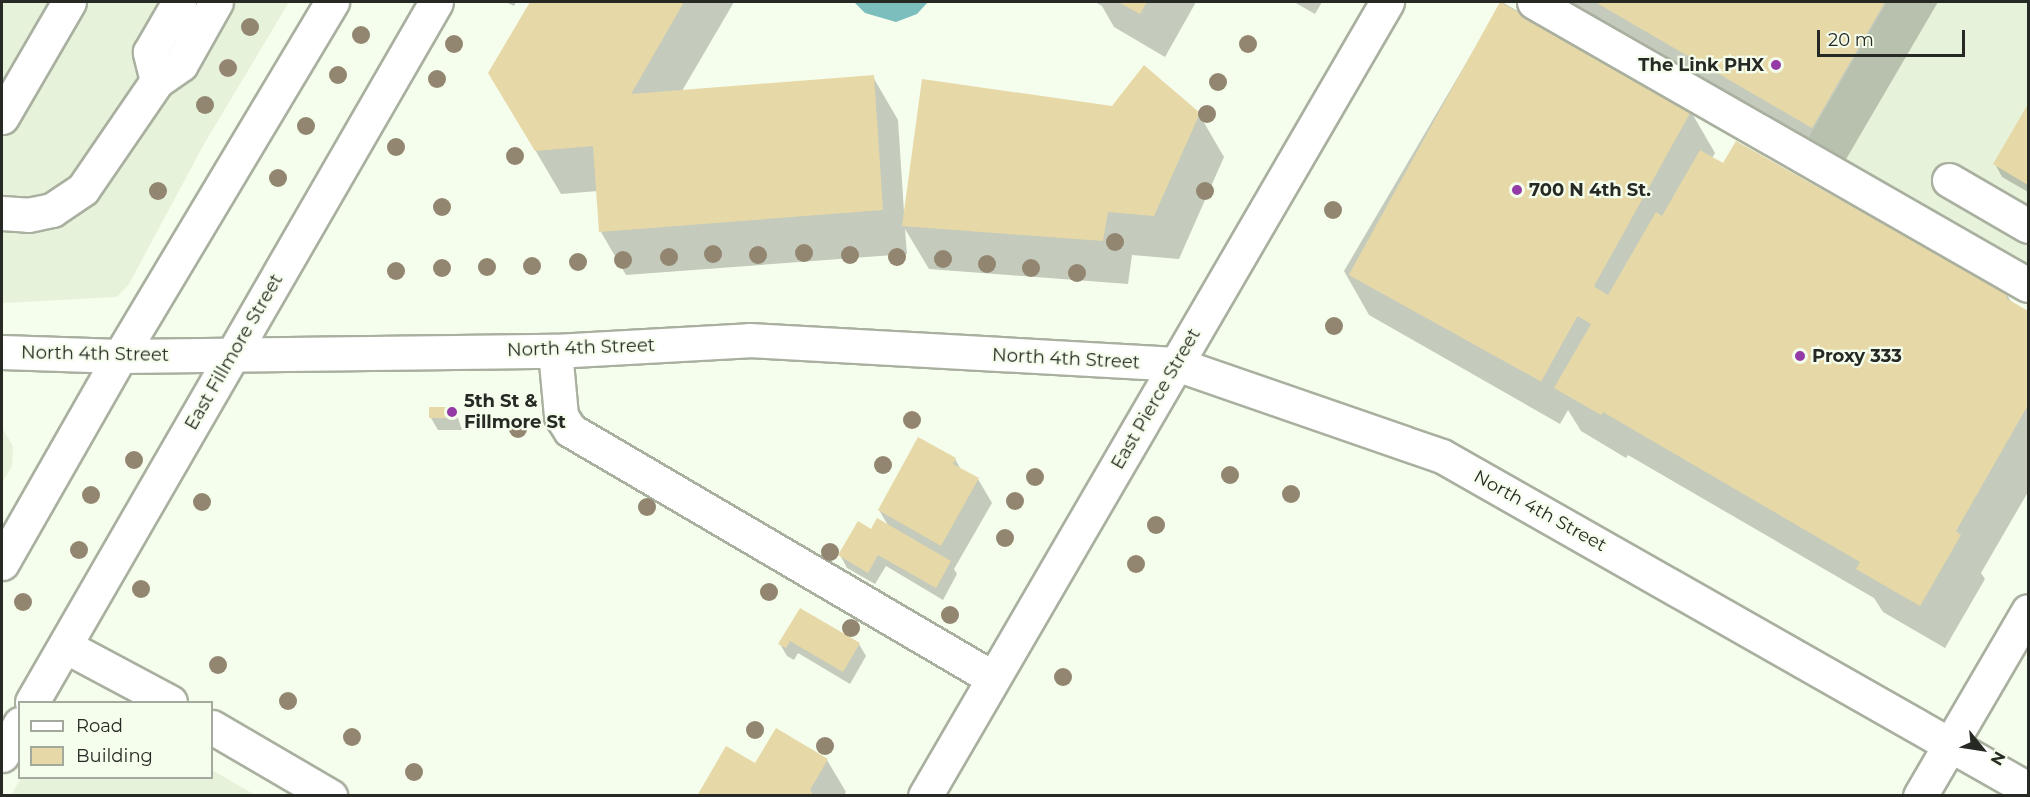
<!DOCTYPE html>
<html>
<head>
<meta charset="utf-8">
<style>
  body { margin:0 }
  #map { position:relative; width:2030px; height:797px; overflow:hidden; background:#f5fdec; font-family:Montserrat,sans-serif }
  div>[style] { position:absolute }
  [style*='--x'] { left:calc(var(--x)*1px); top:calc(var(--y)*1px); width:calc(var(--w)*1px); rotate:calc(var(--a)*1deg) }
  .built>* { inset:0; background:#e6f2da }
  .water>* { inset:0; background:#7cbebe }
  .shadow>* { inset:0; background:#0003 }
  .building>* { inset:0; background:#e7d9a7; transform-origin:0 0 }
  .roads { filter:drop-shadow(2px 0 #a9b0a0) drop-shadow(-2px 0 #a9b0a0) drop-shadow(0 2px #a9b0a0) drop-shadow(0 -2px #a9b0a0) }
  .minor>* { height:33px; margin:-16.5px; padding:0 16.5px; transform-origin:16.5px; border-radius:16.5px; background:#fff }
  .trees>* { width:18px; height:18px; margin:-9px; border-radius:50%; background:#938670 }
  .dots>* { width:16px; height:16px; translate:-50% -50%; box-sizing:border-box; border:3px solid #f5fdec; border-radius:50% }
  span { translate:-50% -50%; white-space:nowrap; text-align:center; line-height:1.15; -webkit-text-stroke:4.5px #f5fdec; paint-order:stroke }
  .poi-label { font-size:18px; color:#272a24; font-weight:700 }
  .right { translate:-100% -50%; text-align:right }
  .left { translate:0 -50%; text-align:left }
  .street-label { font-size:18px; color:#272a24 }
  .frame { position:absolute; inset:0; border:3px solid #272a24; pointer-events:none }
  .legend { position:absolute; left:18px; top:701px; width:195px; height:78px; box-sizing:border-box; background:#f5fdec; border:2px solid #a3a99c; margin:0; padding:8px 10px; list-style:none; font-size:18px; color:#272a24 }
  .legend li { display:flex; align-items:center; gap:12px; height:30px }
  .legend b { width:30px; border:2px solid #a3a99c }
  .north { position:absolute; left:1952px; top:719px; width:60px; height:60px; -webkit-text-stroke:4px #f5fdec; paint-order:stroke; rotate:120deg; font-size:16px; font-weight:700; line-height:24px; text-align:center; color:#272a24 }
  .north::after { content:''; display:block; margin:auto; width:21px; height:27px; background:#272a24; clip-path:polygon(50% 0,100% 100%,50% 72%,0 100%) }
  .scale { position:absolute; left:1817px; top:30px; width:148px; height:27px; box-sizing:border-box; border:3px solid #272a24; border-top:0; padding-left:8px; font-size:18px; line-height:21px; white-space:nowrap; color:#272a24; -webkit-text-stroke:4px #f5fdec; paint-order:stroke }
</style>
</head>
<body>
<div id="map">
  <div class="built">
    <div style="clip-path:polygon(2px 2px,289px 2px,204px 144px,129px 284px,117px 297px,2px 303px)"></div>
    <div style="clip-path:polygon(1887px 2px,2028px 2px,2028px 277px,1803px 147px)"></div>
    <div style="clip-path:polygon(2px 428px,13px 446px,12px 466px,2px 483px)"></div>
    <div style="clip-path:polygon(212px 770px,255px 795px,11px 795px,21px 778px,212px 778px)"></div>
  </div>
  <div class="water">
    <div style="clip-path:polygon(854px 2px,928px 2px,917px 14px,896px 22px,865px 13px)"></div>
  </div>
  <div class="shadow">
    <div style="clip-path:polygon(506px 2px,516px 2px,514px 6px)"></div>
    <div style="clip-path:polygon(532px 2px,734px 2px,682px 91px,873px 77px,898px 120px,904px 212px,1112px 108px,1199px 114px,1224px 157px,1179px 259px,1132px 255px,1128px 284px,929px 269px,905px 229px,907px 254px,626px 275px,601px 232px,598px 191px,561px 194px,490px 73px)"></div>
    <div style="clip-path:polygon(1095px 2px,1196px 2px,1165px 57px,1114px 27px,1102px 6px)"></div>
    <div style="clip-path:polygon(1294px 2px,1322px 2px,1315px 14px)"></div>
    <div style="clip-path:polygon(1502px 2px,1690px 110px,1715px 153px,1712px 158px,2007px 295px,2012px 303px,2028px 313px,2028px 492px,1981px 573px,1985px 579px,1945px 648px,1883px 612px,1874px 598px,1628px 455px,1626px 458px,1581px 431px,1568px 410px,1560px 424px,1369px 315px,1344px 271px)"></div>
    <div style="clip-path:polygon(1555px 2px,1938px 2px,1838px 173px)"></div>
    <div style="clip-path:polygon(2028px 107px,2028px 192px,2002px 177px,1995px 164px)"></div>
    <div style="clip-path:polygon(455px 409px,462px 430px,438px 430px,431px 418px)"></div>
    <div style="clip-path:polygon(955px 459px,961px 470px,978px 479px,992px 503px,954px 569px,957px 574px,943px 600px,886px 566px,875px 584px,847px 568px,840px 555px,871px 531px,889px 527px,879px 510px)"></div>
    <div style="clip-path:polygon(801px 610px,859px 644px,866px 656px,850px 684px,798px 653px,794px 660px,787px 656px,780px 644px)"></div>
    <div style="clip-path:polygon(827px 760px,846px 792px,844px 796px,699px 796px,756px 765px)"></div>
  </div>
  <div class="building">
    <div style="clip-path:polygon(530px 2px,684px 2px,631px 94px,874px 75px,883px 210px,599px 232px,593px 146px,535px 151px,488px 73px)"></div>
    <div style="clip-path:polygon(1118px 2px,1147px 2px,1140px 14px)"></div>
    <div style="left:1500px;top:2px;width:220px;height:312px;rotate:29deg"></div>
    <div style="clip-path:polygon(1595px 2px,1885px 2px,1812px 128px)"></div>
    <div style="clip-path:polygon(1144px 65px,1200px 113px,1154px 216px,1108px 212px,1103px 241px,902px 226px,922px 79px,1112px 106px)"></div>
    <div style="clip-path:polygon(2028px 104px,2028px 185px,1993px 164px)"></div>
    <div style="clip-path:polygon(1736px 141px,2008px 294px,2006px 298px,2028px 311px,2028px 405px,1956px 531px,1961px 535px,1920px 606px,1856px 569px,1860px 562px,1603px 412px,1601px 415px,1554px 388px,1591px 324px,1576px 315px,1593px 286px,1608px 295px,1656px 212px,1662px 216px,1700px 150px,1723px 163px)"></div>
    <div style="left:429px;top:407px;width:27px;height:11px"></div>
    <div style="clip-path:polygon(918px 437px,956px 458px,953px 464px,979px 478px,941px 546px,878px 510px)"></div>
    <div style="clip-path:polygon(877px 518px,951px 561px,936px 588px,878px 555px,868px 573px,838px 555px,858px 521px,871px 529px)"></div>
    <div style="clip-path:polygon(800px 608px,860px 643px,843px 672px,790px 641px,786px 648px,778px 644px)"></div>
    <div style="clip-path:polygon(776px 728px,828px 759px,810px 790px,814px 796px,697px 796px,726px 746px,755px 763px)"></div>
  </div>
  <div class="roads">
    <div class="minor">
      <div style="--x:1534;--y:2;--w:569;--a:29.81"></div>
      <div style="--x:157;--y:81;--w:30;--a:-104"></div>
      <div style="--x:150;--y:52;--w:58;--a:-59.9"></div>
      <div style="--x:2;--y:117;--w:133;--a:-59.8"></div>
      <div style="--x:1949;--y:180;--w:91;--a:30.2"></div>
      <div style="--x:2;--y:213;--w:26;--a:4"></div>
      <div style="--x:28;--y:215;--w:25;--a:-12"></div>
      <div style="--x:52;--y:210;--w:37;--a:-34"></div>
      <div style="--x:83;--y:189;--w:131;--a:-55.6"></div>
      <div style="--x:157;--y:81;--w:29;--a:-35"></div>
      <div style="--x:181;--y:64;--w:71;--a:-60.6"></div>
      <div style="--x:555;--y:351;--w:65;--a:84.7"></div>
      <div style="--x:561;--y:416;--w:17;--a:57"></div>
      <div style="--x:570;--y:430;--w:490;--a:30.4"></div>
      <div style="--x:2;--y:352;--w:118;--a:1.9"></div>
      <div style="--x:120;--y:356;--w:435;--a:-0.7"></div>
      <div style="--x:555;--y:351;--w:194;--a:-3.2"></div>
      <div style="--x:749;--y:340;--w:428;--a:3.2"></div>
      <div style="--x:1176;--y:364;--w:281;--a:19.1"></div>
      <div style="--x:1442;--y:456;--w:674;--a:29.61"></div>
      <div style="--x:2;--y:563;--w:238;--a:-60.3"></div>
      <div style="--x:120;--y:356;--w:413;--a:-59.1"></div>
      <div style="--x:65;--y:646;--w:119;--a:28.1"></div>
      <div style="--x:32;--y:702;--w:808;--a:-60.01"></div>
      <div style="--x:212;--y:727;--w:137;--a:30.3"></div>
      <div style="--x:2;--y:755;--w:36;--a:-60"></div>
      <div style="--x:925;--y:796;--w:919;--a:-59.81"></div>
      <div style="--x:1920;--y:796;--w:214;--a:-59.7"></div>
    </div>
  </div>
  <div class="trees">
    <div style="left:250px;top:27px"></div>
    <div style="left:361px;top:35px"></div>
    <div style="left:454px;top:44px"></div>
    <div style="left:1248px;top:44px"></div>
    <div style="left:228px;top:68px"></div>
    <div style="left:338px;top:75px"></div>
    <div style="left:437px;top:79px"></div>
    <div style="left:1218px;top:82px"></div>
    <div style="left:205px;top:105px"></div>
    <div style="left:1207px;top:114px"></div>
    <div style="left:306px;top:126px"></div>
    <div style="left:396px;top:147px"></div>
    <div style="left:515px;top:156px"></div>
    <div style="left:278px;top:178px"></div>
    <div style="left:158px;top:191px"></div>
    <div style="left:1205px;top:191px"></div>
    <div style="left:442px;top:207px"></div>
    <div style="left:1333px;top:210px"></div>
    <div style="left:1115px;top:242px"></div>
    <div style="left:804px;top:253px"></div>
    <div style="left:713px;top:254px"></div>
    <div style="left:758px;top:255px"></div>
    <div style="left:850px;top:255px"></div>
    <div style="left:669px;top:257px"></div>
    <div style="left:897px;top:257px"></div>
    <div style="left:943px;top:259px"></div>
    <div style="left:623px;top:260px"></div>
    <div style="left:578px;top:262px"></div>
    <div style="left:987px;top:264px"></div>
    <div style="left:532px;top:266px"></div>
    <div style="left:487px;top:267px"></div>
    <div style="left:442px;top:268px"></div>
    <div style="left:1031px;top:268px"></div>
    <div style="left:396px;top:271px"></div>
    <div style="left:1077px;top:273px"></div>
    <div style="left:1334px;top:326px"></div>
    <div style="left:912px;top:420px"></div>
    <div style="left:518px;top:429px"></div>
    <div style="left:134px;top:460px"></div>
    <div style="left:883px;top:465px"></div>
    <div style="left:1230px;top:475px"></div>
    <div style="left:1035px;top:477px"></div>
    <div style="left:1291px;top:494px"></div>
    <div style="left:91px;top:495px"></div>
    <div style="left:1015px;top:501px"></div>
    <div style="left:202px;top:502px"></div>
    <div style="left:647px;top:507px"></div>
    <div style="left:1156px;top:525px"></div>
    <div style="left:1005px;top:538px"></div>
    <div style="left:79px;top:550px"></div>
    <div style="left:830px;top:552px"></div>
    <div style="left:1136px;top:564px"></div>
    <div style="left:141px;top:589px"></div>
    <div style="left:769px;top:592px"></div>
    <div style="left:23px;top:602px"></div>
    <div style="left:950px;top:615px"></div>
    <div style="left:851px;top:628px"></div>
    <div style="left:218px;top:665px"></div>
    <div style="left:1063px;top:677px"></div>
    <div style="left:288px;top:701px"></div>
    <div style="left:755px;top:730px"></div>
    <div style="left:352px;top:737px"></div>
    <div style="left:825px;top:746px"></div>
    <div style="left:414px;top:772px"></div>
  </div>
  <div class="dots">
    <div style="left:1776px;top:65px;background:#943ba7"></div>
    <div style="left:1517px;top:190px;background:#943ba7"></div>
    <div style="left:1800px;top:356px;background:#943ba7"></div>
    <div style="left:452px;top:412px;background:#943ba7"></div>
  </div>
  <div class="poi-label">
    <span class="right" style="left:1764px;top:65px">The Link PHX</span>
    <span class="left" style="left:1529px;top:190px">700 N 4th St.</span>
    <span class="left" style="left:1812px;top:356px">Proxy 333</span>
    <span class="left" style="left:464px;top:412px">5th St &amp;<br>Fillmore St</span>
  </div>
  <div class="street-label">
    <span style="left:581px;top:348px;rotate:-2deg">North 4th Street</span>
    <span style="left:234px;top:352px;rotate:-60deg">East Fillmore Street</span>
    <span style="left:95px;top:354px;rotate:1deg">North 4th Street</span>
    <span style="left:1066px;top:359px;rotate:3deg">North 4th Street</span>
    <span style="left:1156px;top:399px;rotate:-60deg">East Pierce Street</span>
    <span style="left:1540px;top:511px;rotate:29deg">North 4th Street</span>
  </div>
  <div class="frame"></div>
  <ul class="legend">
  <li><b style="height:8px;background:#fff"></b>Road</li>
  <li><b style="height:16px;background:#e7d9a7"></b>Building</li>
  </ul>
  <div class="north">N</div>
  <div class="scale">20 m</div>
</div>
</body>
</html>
